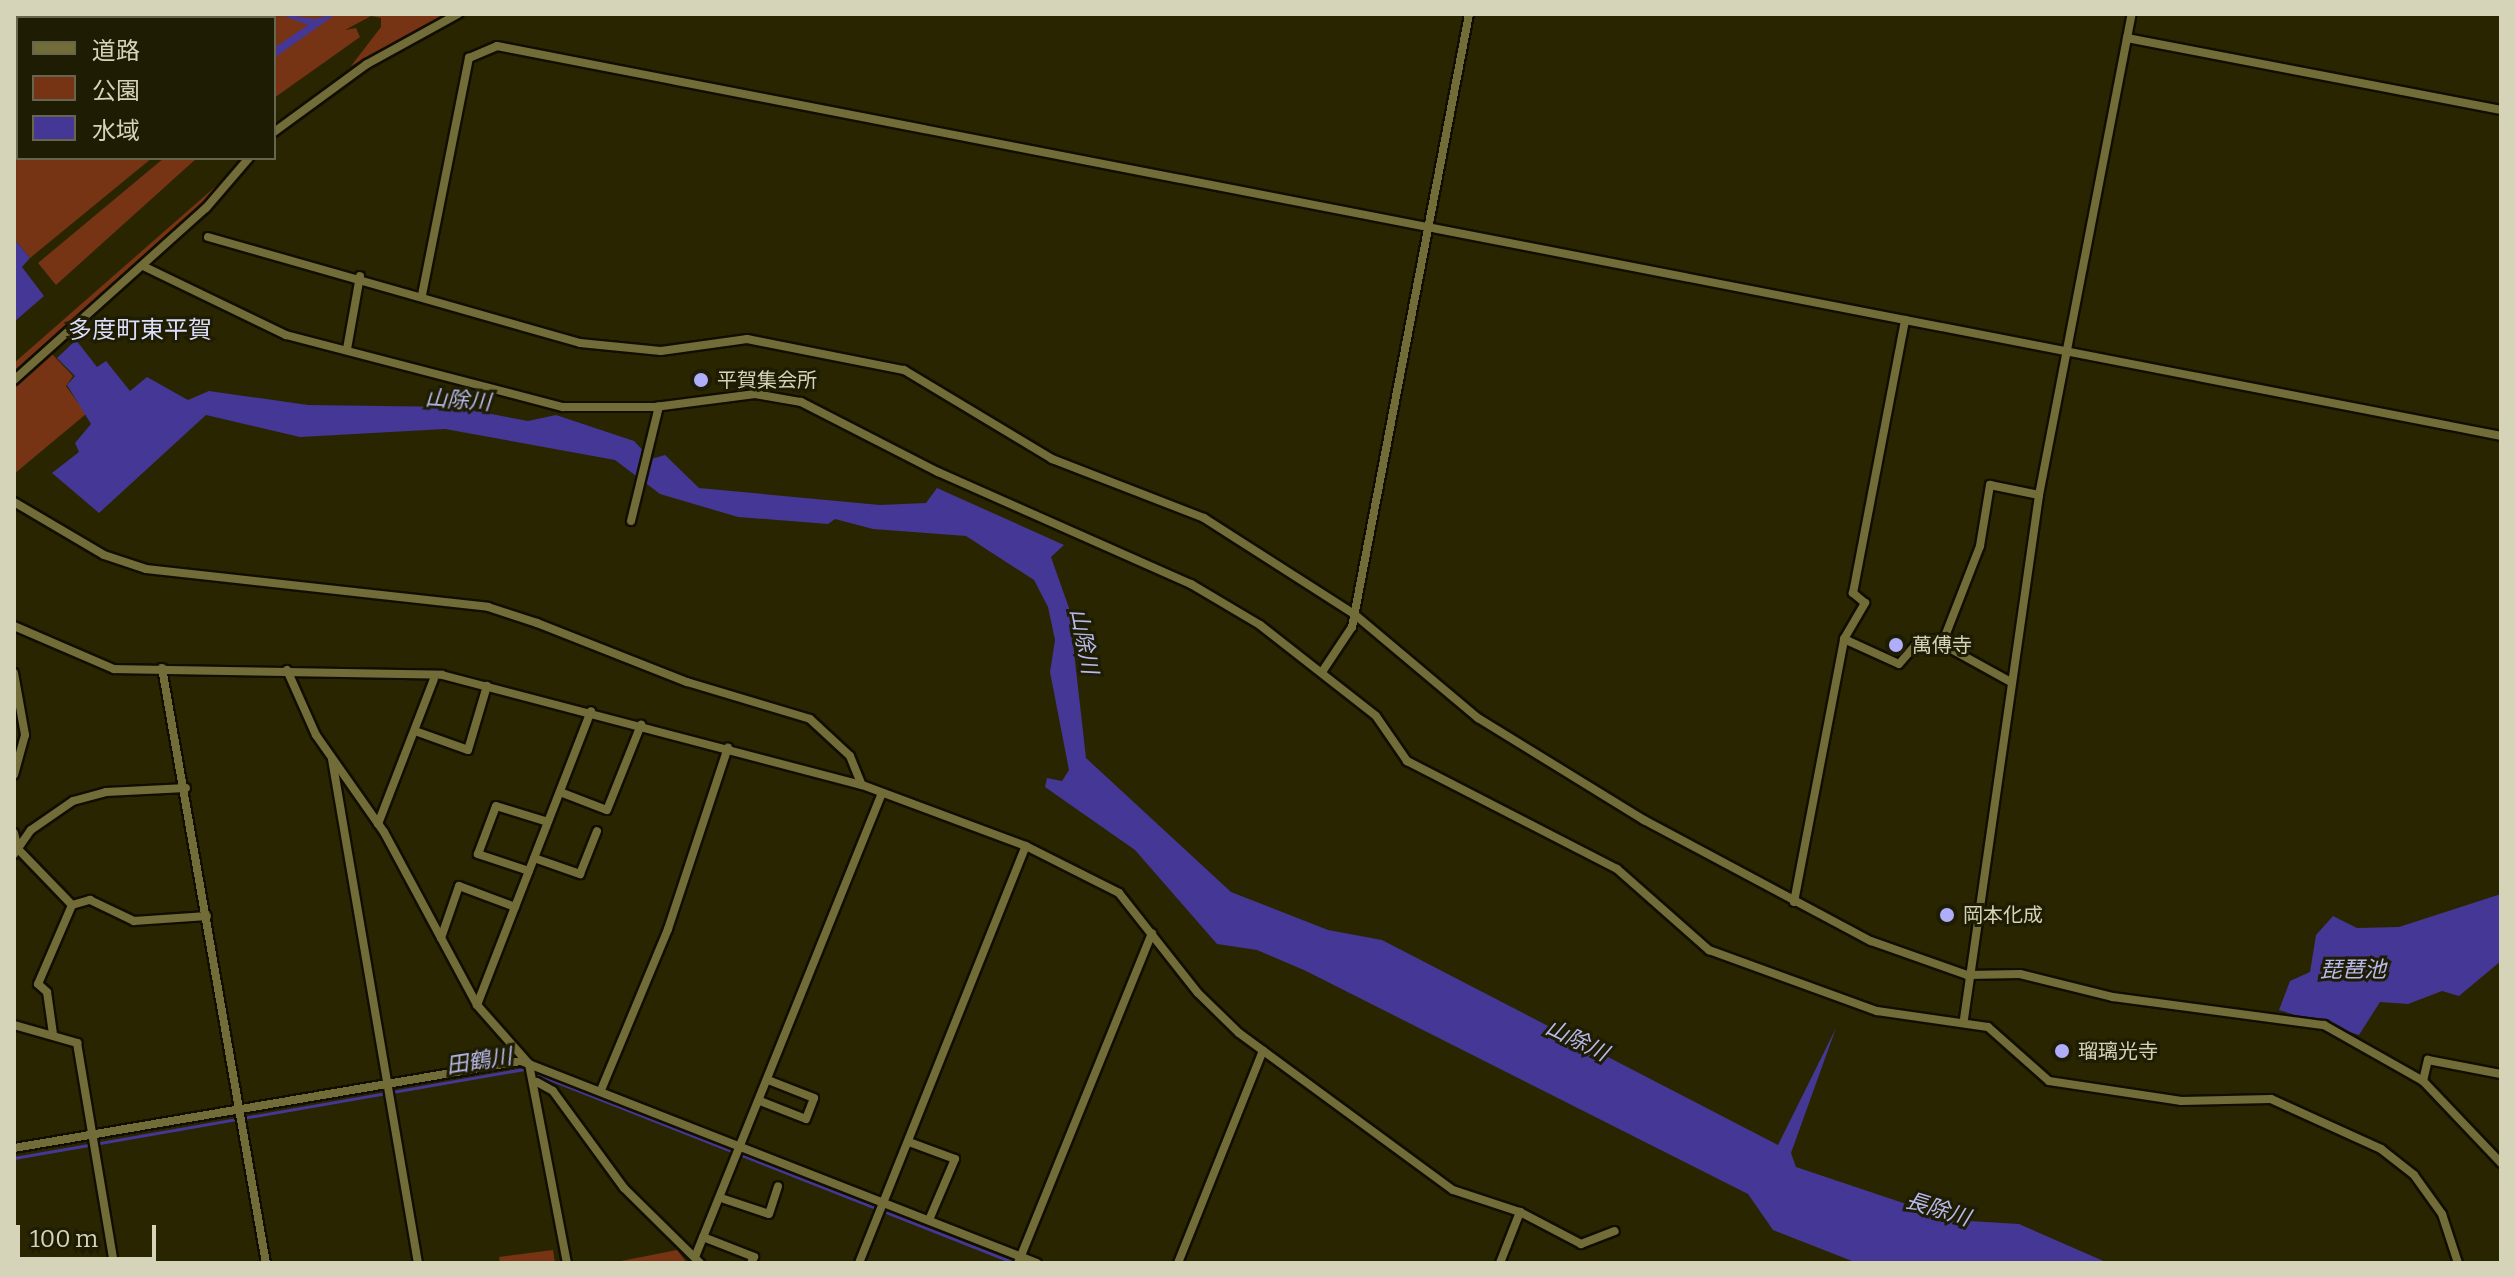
<!DOCTYPE html>
<html>
<head>
<meta charset="utf-8">
<style>
  body { margin:0 }
  #map { position:relative; width:2515px; height:1277px; overflow:hidden; background:#292500; font-family:Bitter,"Noto Sans JP",serif }
  div>[style] { position:absolute }
  [style*='--x'] { left:calc(var(--x)*1px); top:calc(var(--y)*1px); width:calc(var(--w)*1px); rotate:calc(var(--a)*1deg) }
  .green>* { inset:0; background:#763414 }
  .water>* { inset:0; background:#443795 }
  .stream>* { height:3px; margin:-1.5px; padding:0 1.5px; transform-origin:1.5px; border-radius:1.5px; background:#443795 }
  .roads { filter:drop-shadow(2px 0 #110e00) drop-shadow(-2px 0 #110e00) drop-shadow(0 2px #110e00) drop-shadow(0 -2px #110e00) }
  .minor>* { height:8px; margin:-4px; padding:0 4px; transform-origin:4px; border-radius:4px; background:#716c38 }
  .dots>* { width:22px; height:22px; translate:-50% -50%; box-sizing:border-box; border:4px solid #1e1c02; border-radius:50% }
  span { translate:-50% -50%; white-space:nowrap; text-align:center; line-height:1.15; -webkit-text-stroke:6px #1e1c02; paint-order:stroke }
  .poi-label { font-size:20px; color:#d5d3b8 }
  .left { translate:0 -50%; text-align:left }
  .water-label { font-size:22px; color:#b8b9ec; font-style:italic }
  .quarter-label { font-size:24px; color:#dddefc }
  .frame { position:absolute; inset:0; border:16px solid #d5d3b8; pointer-events:none }
  .legend { position:absolute; left:16px; top:16px; width:260px; height:144px; box-sizing:border-box; background:#1e1c02; border:2px solid #67654b; margin:0; padding:10px 14px; list-style:none; font-size:24px; color:#d5d3b8 }
  .legend li { display:flex; align-items:center; gap:16px; height:40px }
  .legend b { width:40px; border:2px solid #67654b }
  .scale { position:absolute; left:16px; top:1225px; width:140px; height:36px; box-sizing:border-box; border:4px solid #d5d3b8; border-top:0; padding-left:10px; font-size:24px; line-height:28px; white-space:nowrap; color:#d5d3b8; -webkit-text-stroke:6px #1e1c02; paint-order:stroke }
</style>
</head>
<body>
<div id="map">
  <div class="green">
    <div style="clip-path:polygon(74px 14px,448px 14px,351px 66px,381px 27px,381px 18px,371px 16px,345px 30px,356px 28px,360px 37px,274px 98px,274px 18px)"></div>
    <div style="clip-path:polygon(18px 81px,18px 158px,152px 158px,30px 258px,14px 239px)"></div>
    <div style="clip-path:polygon(164px 158px,197px 158px,56px 285px,38px 263px)"></div>
    <div style="clip-path:polygon(240px 165px,208px 203px,14px 375px,14px 363px)"></div>
    <div style="clip-path:polygon(52px 354px,73px 376px,66px 386px,86px 414px,14px 474px,14px 384px)"></div>
    <div style="clip-path:polygon(553px 1250px,555px 1263px,500px 1263px,499px 1257px)"></div>
    <div style="clip-path:polygon(677px 1250px,687px 1263px,611px 1263px)"></div>
  </div>
  <div class="water">
    <div style="clip-path:polygon(14px 14px,74px 14px,18px 18px,14px 90px)"></div>
    <div style="clip-path:polygon(279px 14px,315px 19px,336px 14px,274px 58px,274px 48px,308px 25px)"></div>
    <div style="clip-path:polygon(14px 239px,30px 258px,22px 267px,44px 296px,14px 322px)"></div>
    <div style="clip-path:polygon(76px 340px,97px 367px,106px 361px,130px 391px,147px 377px,188px 400px,209px 391px,308px 405px,454px 407px,528px 421px,556px 415px,634px 441px,651px 459px,665px 455px,699px 488px,880px 505px,926px 503px,937px 488px,1064px 545px,1051px 557px,1069px 608px,1086px 758px,1231px 892px,1328px 930px,1382px 940px,1778px 1145px,1836px 1028px,1791px 1153px,1796px 1167px,1954px 1220px,2019px 1224px,2108px 1263px,1857px 1263px,1773px 1230px,1748px 1194px,1306px 971px,1257px 950px,1217px 944px,1135px 850px,1045px 787px,1047px 778px,1062px 781px,1069px 770px,1050px 672px,1055px 640px,1048px 607px,1034px 580px,966px 536px,873px 529px,835px 519px,828px 524px,738px 517px,660px 494px,615px 460px,445px 429px,300px 437px,206px 415px,99px 513px,52px 473px,79px 452px,75px 443px,91px 424px,67px 385px,75px 376px,57px 358px)"></div>
    <div style="clip-path:polygon(2501px 894px,2501px 961px,2459px 996px,2442px 991px,2408px 1004px,2380px 1002px,2359px 1035px,2279px 1010px,2290px 981px,2310px 972px,2316px 935px,2333px 916px,2357px 928px,2399px 927px)"></div>
  </div>
  <div class="stream">
    <div style="--x:14;--y:1158;--w:518;--a:-9.9"></div>
    <div style="--x:524;--y:1069;--w:528;--a:21.56"></div>
  </div>
  <div class="roads">
    <div class="minor">
      <div style="--x:2127;--y:38;--w:381;--a:10.9"></div>
      <div style="--x:274;--y:132;--w:115;--a:-36.2"></div>
      <div style="--x:367;--y:64;--w:104;--a:-28.8"></div>
      <div style="--x:208;--y:237;--w:387;--a:15.9"></div>
      <div style="--x:580;--y:343;--w:81;--a:5.6"></div>
      <div style="--x:661;--y:351;--w:87;--a:-7.9"></div>
      <div style="--x:747;--y:339;--w:160;--a:11.2"></div>
      <div style="--x:904;--y:370;--w:173;--a:31"></div>
      <div style="--x:1052;--y:459;--w:163;--a:21.2"></div>
      <div style="--x:1204;--y:518;--w:178;--a:32.6"></div>
      <div style="--x:1354;--y:614;--w:162;--a:40"></div>
      <div style="--x:1478;--y:718;--w:195;--a:31.6"></div>
      <div style="--x:1644;--y:820;--w:257;--a:28.1"></div>
      <div style="--x:1871;--y:941;--w:102;--a:19.5"></div>
      <div style="--x:1967;--y:975;--w:53;--a:-1.1"></div>
      <div style="--x:2020;--y:974;--w:96;--a:13.9"></div>
      <div style="--x:2113;--y:997;--w:213;--a:7.6"></div>
      <div style="--x:2324;--y:1025;--w:114;--a:29.5"></div>
      <div style="--x:2423;--y:1081;--w:113;--a:46.4"></div>
      <div style="--x:143;--y:266;--w:159;--a:25.8"></div>
      <div style="--x:286;--y:335;--w:286;--a:14.6"></div>
      <div style="--x:563;--y:407;--w:92;--a:0"></div>
      <div style="--x:655;--y:407;--w:101;--a:-7.4"></div>
      <div style="--x:755;--y:394;--w:47;--a:9.9"></div>
      <div style="--x:801;--y:402;--w:154;--a:27.1"></div>
      <div style="--x:938;--y:472;--w:277;--a:23.9"></div>
      <div style="--x:1191;--y:584;--w:80;--a:30.7"></div>
      <div style="--x:1260;--y:625;--w:147;--a:38.1"></div>
      <div style="--x:1376;--y:716;--w:55;--a:55.4"></div>
      <div style="--x:1407;--y:761;--w:236;--a:27.2"></div>
      <div style="--x:1617;--y:869;--w:123;--a:41.4"></div>
      <div style="--x:1709;--y:950;--w:179;--a:20"></div>
      <div style="--x:1877;--y:1011;--w:112;--a:8.2"></div>
      <div style="--x:1988;--y:1027;--w:81;--a:41.5"></div>
      <div style="--x:2049;--y:1081;--w:134;--a:8.6"></div>
      <div style="--x:2181;--y:1101;--w:90;--a:-1.3"></div>
      <div style="--x:2271;--y:1099;--w:121;--a:24.4"></div>
      <div style="--x:2381;--y:1149;--w:42;--a:38.2"></div>
      <div style="--x:2414;--y:1175;--w:48;--a:54.3"></div>
      <div style="--x:2442;--y:1214;--w:52;--a:71.9"></div>
      <div style="--x:422;--y:295;--w:242;--a:-78.8"></div>
      <div style="--x:469;--y:58;--w:30;--a:-23"></div>
      <div style="--x:497;--y:46;--w:2042;--a:11.01"></div>
      <div style="--x:347;--y:349;--w:74;--a:-79.9"></div>
      <div style="--x:14;--y:380;--w:258;--a:-41.9"></div>
      <div style="--x:206;--y:208;--w:66;--a:-49.3"></div>
      <div style="--x:14;--y:502;--w:104;--a:30.5"></div>
      <div style="--x:104;--y:555;--w:44;--a:18.4"></div>
      <div style="--x:146;--y:569;--w:344;--a:6.3"></div>
      <div style="--x:488;--y:607;--w:52;--a:18.1"></div>
      <div style="--x:537;--y:623;--w:161;--a:21.5"></div>
      <div style="--x:687;--y:682;--w:128;--a:16.7"></div>
      <div style="--x:810;--y:719;--w:54;--a:42.8"></div>
      <div style="--x:850;--y:756;--w:31;--a:68"></div>
      <div style="--x:631;--y:521;--w:118;--a:-76.3"></div>
      <div style="--x:14;--y:626;--w:109;--a:23.3"></div>
      <div style="--x:114;--y:669;--w:328;--a:1"></div>
      <div style="--x:442;--y:675;--w:434;--a:14.7"></div>
      <div style="--x:862;--y:785;--w:175;--a:20.4"></div>
      <div style="--x:1026;--y:846;--w:104;--a:26.8"></div>
      <div style="--x:1119;--y:893;--w:127;--a:51.7"></div>
      <div style="--x:1198;--y:993;--w:57;--a:44.3"></div>
      <div style="--x:1239;--y:1033;--w:265;--a:36.3"></div>
      <div style="--x:1453;--y:1190;--w:71;--a:18.2"></div>
      <div style="--x:1520;--y:1212;--w:69;--a:27.7"></div>
      <div style="--x:1581;--y:1244;--w:36;--a:-21"></div>
      <div style="--x:1844;--y:639;--w:60;--a:24.4"></div>
      <div style="--x:1899;--y:664;--w:30;--a:-49"></div>
      <div style="--x:1919;--y:641;--w:25;--a:-7"></div>
      <div style="--x:162;--y:668;--w:604;--a:80.09"></div>
      <div style="--x:287;--y:670;--w:71;--a:66"></div>
      <div style="--x:316;--y:735;--w:118;--a:55"></div>
      <div style="--x:384;--y:832;--w:196;--a:61.7"></div>
      <div style="--x:477;--y:1005;--w:79;--a:48.6"></div>
      <div style="--x:529;--y:1064;--w:203;--a:79.2"></div>
      <div style="--x:1322;--y:672;--w:54;--a:-56.3"></div>
      <div style="--x:1352;--y:627;--w:624;--a:-79.19"></div>
      <div style="--x:14;--y:673;--w:63;--a:79.9"></div>
      <div style="--x:25;--y:735;--w:41;--a:105.4"></div>
      <div style="--x:2009;--y:681;--w:77;--a:-151.1"></div>
      <div style="--x:1942;--y:644;--w:105;--a:-68.8"></div>
      <div style="--x:1980;--y:546;--w:62;--a:-80.7"></div>
      <div style="--x:1990;--y:485;--w:50;--a:11.5"></div>
      <div style="--x:415;--y:731;--w:56;--a:19.7"></div>
      <div style="--x:468;--y:750;--w:67;--a:-73.5"></div>
      <div style="--x:332;--y:759;--w:511;--a:80.32"></div>
      <div style="--x:560;--y:792;--w:50;--a:21"></div>
      <div style="--x:607;--y:810;--w:92;--a:-68.2"></div>
      <div style="--x:378;--y:824;--w:155;--a:-68.9"></div>
      <div style="--x:14;--y:833;--w:16;--a:76"></div>
      <div style="--x:18;--y:849;--w:78;--a:46"></div>
      <div style="--x:14;--y:854;--w:29;--a:-55"></div>
      <div style="--x:31;--y:830;--w:51;--a:-34.6"></div>
      <div style="--x:73;--y:801;--w:34;--a:-15"></div>
      <div style="--x:106;--y:792;--w:80;--a:-2.9"></div>
      <div style="--x:534;--y:858;--w:49;--a:19.2"></div>
      <div style="--x:580;--y:874;--w:46;--a:-68.4"></div>
      <div style="--x:529;--y:871;--w:54;--a:-161.6"></div>
      <div style="--x:478;--y:854;--w:51;--a:-69.4"></div>
      <div style="--x:496;--y:806;--w:54;--a:17.1"></div>
      <div style="--x:1794;--y:902;--w:268;--a:-79.2"></div>
      <div style="--x:1844;--y:639;--w:42;--a:-59.7"></div>
      <div style="--x:1865;--y:603;--w:16;--a:-140"></div>
      <div style="--x:1853;--y:593;--w:278;--a:-79.2"></div>
      <div style="--x:441;--y:938;--w:55;--a:-70.9"></div>
      <div style="--x:459;--y:886;--w:60;--a:20.6"></div>
      <div style="--x:477;--y:1005;--w:315;--a:-68.8"></div>
      <div style="--x:1964;--y:1019;--w:529;--a:-81.85"></div>
      <div style="--x:2039;--y:495;--w:490;--a:-79.1"></div>
      <div style="--x:14;--y:1025;--w:66;--a:15.9"></div>
      <div style="--x:77;--y:1043;--w:223;--a:80.5"></div>
      <div style="--x:53;--y:1034;--w:42;--a:-98.1"></div>
      <div style="--x:47;--y:992;--w:12;--a:-138"></div>
      <div style="--x:38;--y:984;--w:86;--a:-66.7"></div>
      <div style="--x:72;--y:905;--w:19;--a:-16"></div>
      <div style="--x:90;--y:900;--w:49;--a:25.5"></div>
      <div style="--x:134;--y:921;--w:73;--a:-3.9"></div>
      <div style="--x:2423;--y:1081;--w:22;--a:-77"></div>
      <div style="--x:2428;--y:1060;--w:74;--a:10.9"></div>
      <div style="--x:537;--y:1082;--w:18;--a:29"></div>
      <div style="--x:553;--y:1091;--w:120;--a:53.8"></div>
      <div style="--x:624;--y:1188;--w:107;--a:44.6"></div>
      <div style="--x:601;--y:1090;--w:174;--a:-67.4"></div>
      <div style="--x:668;--y:929;--w:191;--a:-71.7"></div>
      <div style="--x:760;--y:1101;--w:49;--a:21.4"></div>
      <div style="--x:806;--y:1119;--w:22;--a:-69"></div>
      <div style="--x:814;--y:1098;--w:49;--a:-158.6"></div>
      <div style="--x:909;--y:1142;--w:49;--a:20.3"></div>
      <div style="--x:955;--y:1159;--w:66;--a:113.1"></div>
      <div style="--x:14;--y:1148;--w:514;--a:-9.74"></div>
      <div style="--x:521;--y:1061;--w:554;--a:21.38"></div>
      <div style="--x:724;--y:1199;--w:47;--a:18.4"></div>
      <div style="--x:769;--y:1214;--w:29;--a:-72"></div>
      <div style="--x:703;--y:1237;--w:55;--a:21.4"></div>
      <div style="--x:754;--y:1257;--w:7;--a:117"></div>
      <div style="--x:695;--y:1257;--w:500;--a:-68.05"></div>
      <div style="--x:859;--y:1263;--w:449;--a:-68.2"></div>
      <div style="--x:1018;--y:1263;--w:356;--a:-67.9"></div>
      <div style="--x:1178;--y:1263;--w:229;--a:-68.2"></div>
      <div style="--x:1500;--y:1263;--w:55;--a:-68.6"></div>
    </div>
  </div>
  <div class="dots">
    <div style="left:701px;top:380px;background:#afaefa"></div>
    <div style="left:1896px;top:645px;background:#afaefa"></div>
    <div style="left:1947px;top:915px;background:#afaefa"></div>
    <div style="left:2062px;top:1051px;background:#afaefa"></div>
  </div>
  <div class="poi-label">
    <span class="left" style="left:717px;top:380px">平賀集会所</span>
    <span class="left" style="left:1912px;top:645px">萬傅寺</span>
    <span class="left" style="left:1963px;top:915px">岡本化成</span>
    <span class="left" style="left:2078px;top:1051px">瑠璃光寺</span>
  </div>
  <div class="water-label">
    <span style="left:458px;top:400px;rotate:4deg">山除川</span>
    <span style="left:1084px;top:641px;rotate:79deg">山除川</span>
    <span style="left:2353px;top:970px">琵琶池</span>
    <span style="left:1577px;top:1040px;rotate:26deg">山除川</span>
    <span style="left:479px;top:1061px;rotate:-9deg">田鶴川</span>
    <span style="left:1938px;top:1209px;rotate:17deg">長除川</span>
  </div>
  <div class="quarter-label">
    <span style="left:140px;top:331px">多度町東平賀</span>
  </div>
  <div class="frame"></div>
  <ul class="legend">
  <li><b style="height:10px;background:#716c38"></b>道路</li>
  <li><b style="height:22px;background:#763414"></b>公園</li>
  <li><b style="height:22px;background:#443795"></b>水域</li>
  </ul>
  <div class="scale">100 m</div>
</div>
</body>
</html>
